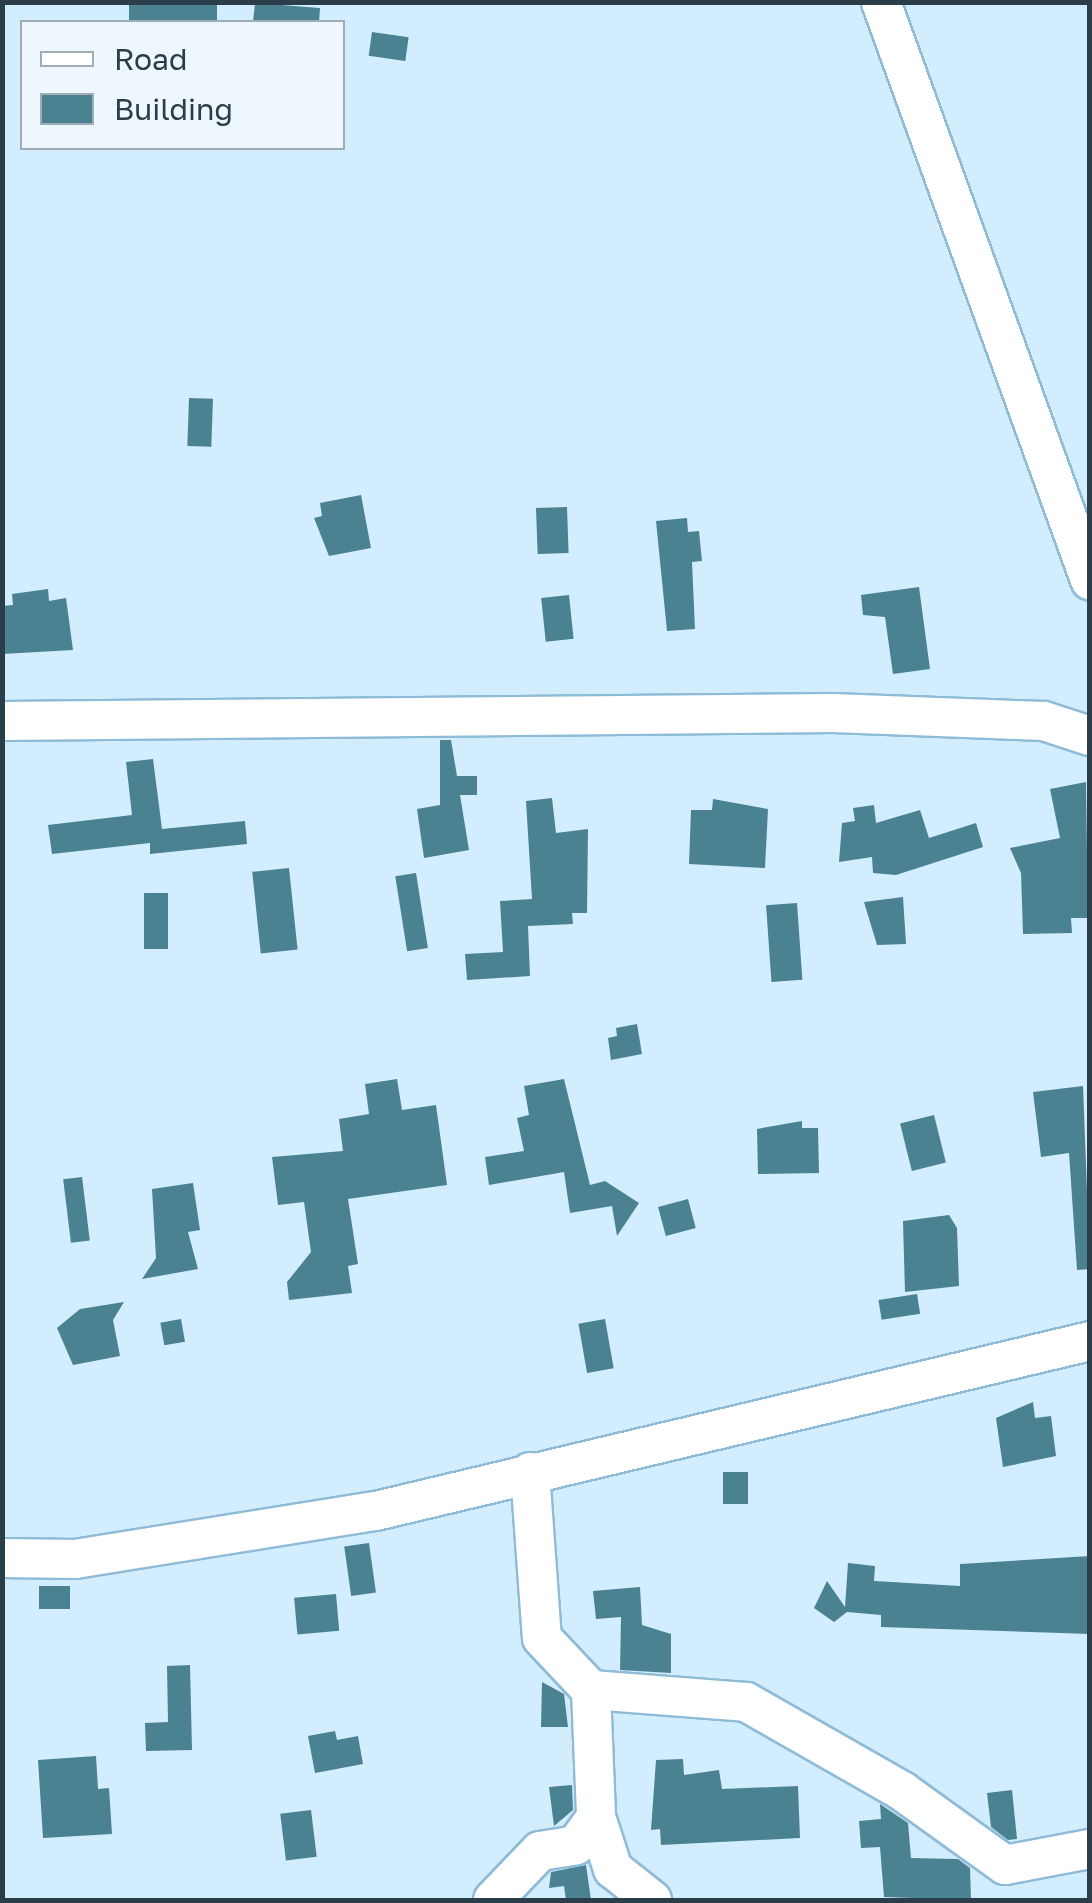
<!DOCTYPE html>
<html>
<head>
<meta charset="utf-8">
<style>
  body { margin:0 }
  #map { position:relative; width:1092px; height:1903px; overflow:hidden; background:#d2edfe; font-family:"Golos Text",sans-serif }
  div>[style] { position:absolute }
  [style*='--x'] { left:calc(var(--x)*1px); top:calc(var(--y)*1px); width:calc(var(--w)*1px); rotate:calc(var(--a)*1deg) }
  .building>* { inset:0; background:#4b8291; transform-origin:0 0 }
  .roads { filter:drop-shadow(2px 0 #8ebbd7) drop-shadow(-2px 0 #8ebbd7) drop-shadow(0 2px #8ebbd7) drop-shadow(0 -2px #8ebbd7) }
  .minor>* { height:38px; margin:-19px; padding:0 19px; transform-origin:19px; border-radius:19px; background:#fff }
  span { translate:-50% -50%; white-space:nowrap; text-align:center; line-height:1.15; -webkit-text-stroke:10px #eef7fd; paint-order:stroke }
  .frame { position:absolute; inset:0; border:5px solid #2a3d48; pointer-events:none }
  .legend { position:absolute; left:20px; top:20px; width:325px; height:130px; box-sizing:border-box; background:#eef7fd; border:2px solid #a0adb5; margin:0; padding:12px 18px; list-style:none; font-size:30px; color:#2a3d48 }
  .legend li { display:flex; align-items:center; gap:20px; height:50px }
  .legend b { width:50px; border:2px solid #a0adb5 }
</style>
</head>
<body>
<div id="map">
  <div class="building">
    <div style="left:129px;top:2px;width:88px;height:20px"></div>
    <div style="clip-path:polygon(255px 3px,320px 8px,319px 22px,253px 22px)"></div>
    <div style="left:372px;top:32px;width:37px;height:24px;rotate:8deg"></div>
    <div style="left:189px;top:398px;width:24px;height:48px;rotate:2deg"></div>
    <div style="clip-path:polygon(361px 495px,371px 548px,329px 556px,314px 518px,322px 516px,320px 503px)"></div>
    <div style="left:567px;top:507px;width:46px;height:31px;rotate:88deg"></div>
    <div style="clip-path:polygon(687px 518px,688px 532px,699px 531px,702px 561px,692px 562px,695px 629px,667px 631px,656px 521px)"></div>
    <div style="clip-path:polygon(919px 587px,930px 669px,893px 674px,885px 617px,863px 615px,861px 595px)"></div>
    <div style="clip-path:polygon(48px 589px,49px 601px,66px 598px,73px 650px,2px 654px,2px 606px,13px 605px,12px 594px)"></div>
    <div style="left:569px;top:595px;width:44px;height:28px;rotate:84deg"></div>
    <div style="clip-path:polygon(440px 740px,451px 740px,457px 776px,477px 776px,477px 795px,460px 795px,469px 850px,424px 858px,417px 809px,440px 805px)"></div>
    <div style="clip-path:polygon(153px 759px,162px 829px,245px 821px,247px 844px,150px 854px,150px 843px,52px 854px,48px 825px,132px 815px,126px 762px)"></div>
    <div style="clip-path:polygon(1086px 782px,1088px 918px,1071px 918px,1072px 933px,1023px 934px,1021px 873px,1010px 848px,1060px 838px,1050px 789px)"></div>
    <div style="clip-path:polygon(552px 798px,556px 833px,588px 829px,587px 913px,572px 913px,573px 924px,528px 926px,530px 976px,467px 980px,465px 954px,503px 952px,500px 901px,532px 899px,526px 801px)"></div>
    <div style="clip-path:polygon(713px 799px,768px 809px,765px 868px,689px 864px,691px 810px,712px 810px)"></div>
    <div style="clip-path:polygon(874px 805px,876px 823px,920px 810px,929px 838px,976px 823px,983px 847px,896px 875px,873px 873px,872px 857px,839px 862px,842px 823px,855px 821px,853px 808px)"></div>
    <div style="left:289px;top:868px;width:82px;height:37px;rotate:84deg"></div>
    <div style="left:416px;top:873px;width:76px;height:21px;rotate:81deg"></div>
    <div style="left:144px;top:893px;width:24px;height:56px"></div>
    <div style="clip-path:polygon(903px 897px,906px 944px,877px 945px,864px 902px)"></div>
    <div style="left:797px;top:903px;width:77px;height:31px;rotate:86deg"></div>
    <div style="clip-path:polygon(637px 1024px,642px 1054px,611px 1060px,608px 1038px,617px 1036px,616px 1028px)"></div>
    <div style="clip-path:polygon(397px 1079px,402px 1110px,436px 1105px,447px 1185px,348px 1199px,358px 1264px,348px 1266px,352px 1293px,289px 1300px,287px 1282px,311px 1252px,304px 1202px,278px 1205px,272px 1157px,343px 1151px,339px 1119px,369px 1114px,365px 1084px)"></div>
    <div style="clip-path:polygon(564px 1079px,590px 1185px,605px 1181px,639px 1203px,617px 1236px,612px 1206px,570px 1213px,564px 1172px,489px 1185px,485px 1157px,524px 1151px,517px 1118px,529px 1115px,524px 1086px)"></div>
    <div style="clip-path:polygon(1083px 1086px,1090px 1269px,1077px 1270px,1069px 1153px,1041px 1157px,1033px 1092px)"></div>
    <div style="left:934px;top:1115px;width:49px;height:35px;rotate:76deg"></div>
    <div style="clip-path:polygon(802px 1121px,802px 1128px,818px 1128px,819px 1173px,758px 1174px,757px 1129px)"></div>
    <div style="left:82px;top:1177px;width:64px;height:19px;rotate:83deg"></div>
    <div style="clip-path:polygon(193px 1183px,200px 1230px,188px 1232px,198px 1269px,142px 1279px,156px 1258px,152px 1189px)"></div>
    <div style="left:688px;top:1199px;width:30px;height:31px;rotate:75deg"></div>
    <div style="clip-path:polygon(949px 1215px,957px 1228px,959px 1286px,905px 1292px,903px 1221px)"></div>
    <div style="left:917px;top:1294px;width:20px;height:39px;rotate:81deg"></div>
    <div style="clip-path:polygon(124px 1302px,113px 1320px,120px 1356px,73px 1365px,57px 1328px,80px 1309px)"></div>
    <div style="left:181px;top:1319px;width:23px;height:21px;rotate:80deg"></div>
    <div style="left:605px;top:1319px;width:50px;height:27px;rotate:80deg"></div>
    <div style="clip-path:polygon(1033px 1402px,1035px 1418px,1051px 1416px,1056px 1456px,1003px 1467px,996px 1418px)"></div>
    <div style="left:723px;top:1472px;width:25px;height:32px"></div>
    <div style="left:369px;top:1543px;width:50px;height:25px;rotate:82deg"></div>
    <div style="clip-path:polygon(1090px 1556px,1090px 1634px,881px 1627px,881px 1615px,847px 1612px,834px 1622px,814px 1608px,827px 1581px,845px 1607px,848px 1563px,875px 1566px,874px 1581px,960px 1586px,960px 1564px)"></div>
    <div style="left:39px;top:1586px;width:31px;height:23px"></div>
    <div style="clip-path:polygon(640px 1587px,642px 1625px,671px 1634px,671px 1673px,620px 1670px,621px 1617px,596px 1619px,593px 1591px)"></div>
    <div style="left:336px;top:1594px;width:37px;height:42px;rotate:85deg"></div>
    <div style="clip-path:polygon(190px 1665px,192px 1750px,146px 1751px,145px 1723px,168px 1722px,167px 1666px)"></div>
    <div style="clip-path:polygon(542px 1682px,564px 1694px,568px 1727px,541px 1727px)"></div>
    <div style="clip-path:polygon(335px 1731px,337px 1740px,358px 1736px,363px 1764px,315px 1773px,308px 1736px)"></div>
    <div style="clip-path:polygon(96px 1756px,98px 1789px,109px 1788px,112px 1834px,43px 1838px,38px 1760px)"></div>
    <div style="clip-path:polygon(683px 1759px,684px 1775px,719px 1770px,722px 1789px,798px 1786px,800px 1838px,661px 1845px,660px 1829px,651px 1830px,656px 1760px)"></div>
    <div style="clip-path:polygon(572px 1785px,573px 1810px,554px 1826px,549px 1787px)"></div>
    <div style="clip-path:polygon(1012px 1790px,1017px 1839px,1008px 1840px,991px 1827px,987px 1793px)"></div>
    <div style="clip-path:polygon(880px 1804px,908px 1823px,911px 1858px,958px 1859px,970px 1868px,971px 1900px,884px 1897px,880px 1847px,861px 1848px,859px 1821px,881px 1819px)"></div>
    <div style="left:311px;top:1810px;width:47px;height:31px;rotate:83deg"></div>
    <div style="clip-path:polygon(586px 1865px,591px 1900px,566px 1900px,564px 1886px,549px 1888px,551px 1872px)"></div>
  </div>
  <div class="roads">
    <div class="minor">
      <div style="--x:881;--y:2;--w:615;--a:70.12"></div>
      <div style="--x:2;--y:721;--w:831;--a:-0.55"></div>
      <div style="--x:833;--y:713;--w:211;--a:2.2"></div>
      <div style="--x:1044;--y:721;--w:48;--a:18.1"></div>
      <div style="--x:530;--y:1472;--w:166;--a:85.9"></div>
      <div style="--x:542;--y:1638;--w:71;--a:46.7"></div>
      <div style="--x:591;--y:1690;--w:127;--a:87.7"></div>
      <div style="--x:596;--y:1817;--w:55;--a:71.9"></div>
      <div style="--x:613;--y:1869;--w:50;--a:38.5"></div>
      <div style="--x:2;--y:1558;--w:73;--a:0.8"></div>
      <div style="--x:75;--y:1559;--w:305;--a:-9.1"></div>
      <div style="--x:376;--y:1511;--w:734;--a:-13.39"></div>
      <div style="--x:591;--y:1690;--w:155;--a:4.4"></div>
      <div style="--x:746;--y:1702;--w:180;--a:29.7"></div>
      <div style="--x:902;--y:1791;--w:127;--a:35.7"></div>
      <div style="--x:1005;--y:1865;--w:86;--a:-10.7"></div>
      <div style="--x:493;--y:1900;--w:68;--a:-46.2"></div>
      <div style="--x:540;--y:1851;--w:36;--a:-9"></div>
      <div style="--x:576;--y:1845;--w:34;--a:-54"></div>
    </div>
  </div>
  <div class="frame"></div>
  <ul class="legend">
  <li><b style="height:12px;background:#fff"></b>Road</li>
  <li><b style="height:28px;background:#4b8291"></b>Building</li>
  </ul>
</div>
</body>
</html>
